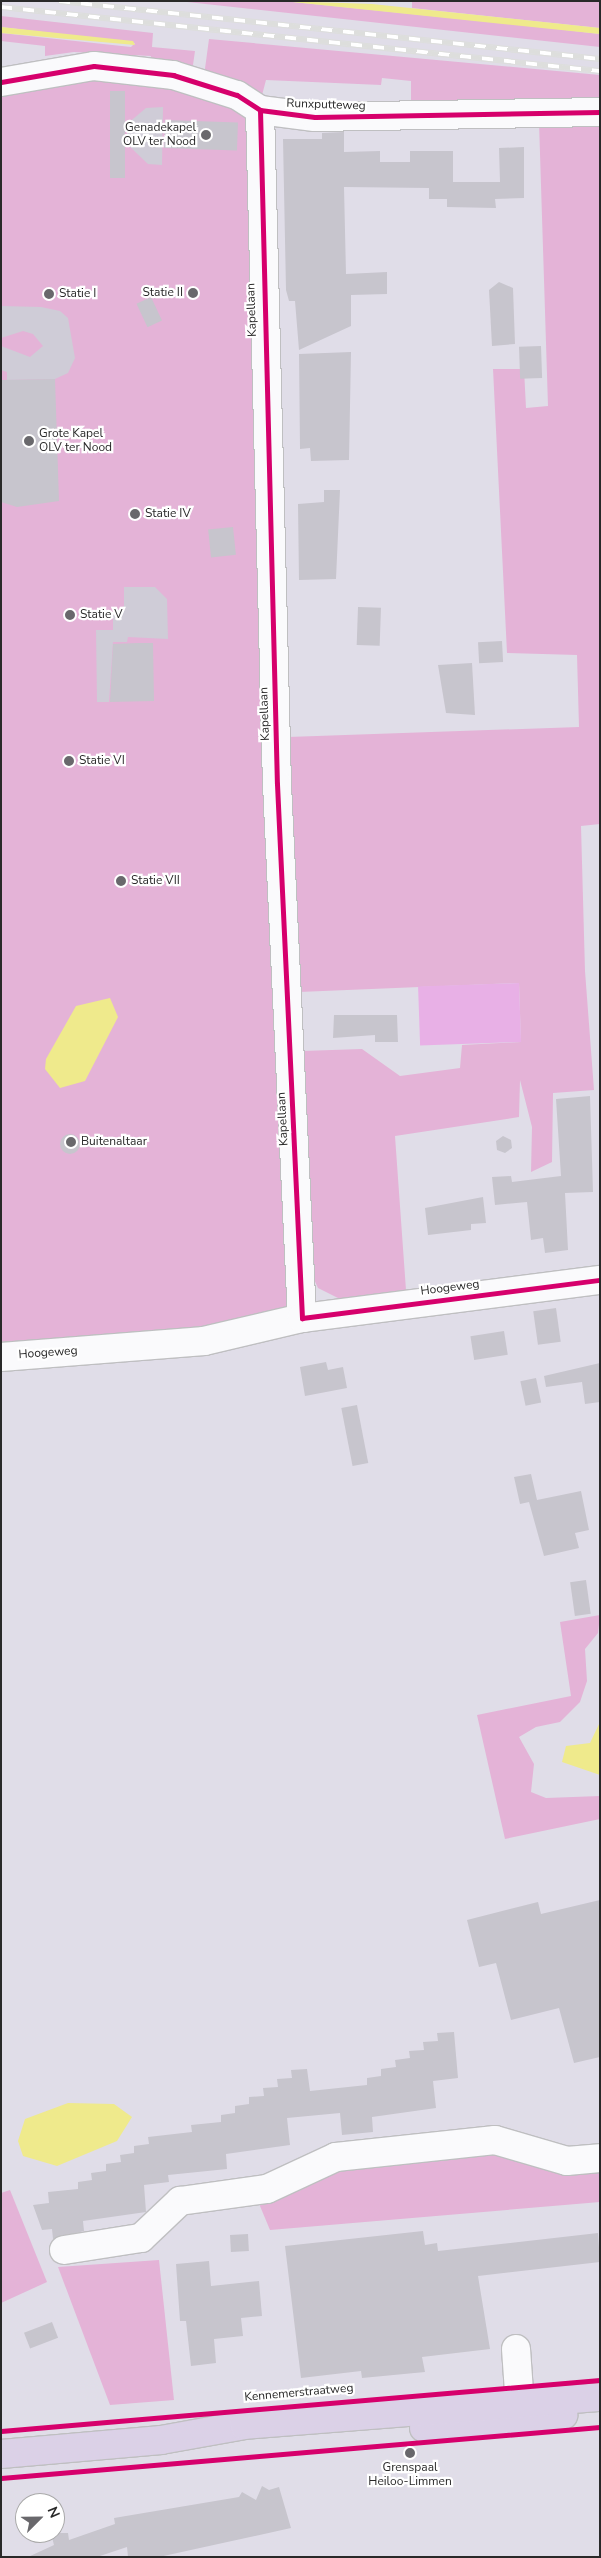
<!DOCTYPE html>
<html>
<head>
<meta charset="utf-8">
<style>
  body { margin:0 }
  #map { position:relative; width:601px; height:2558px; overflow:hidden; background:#e0dde8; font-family:"Nunito Sans",sans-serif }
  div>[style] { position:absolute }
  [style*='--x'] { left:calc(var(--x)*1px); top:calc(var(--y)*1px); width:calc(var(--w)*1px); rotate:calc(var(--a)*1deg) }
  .green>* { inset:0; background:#e4b3d7 }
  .pitch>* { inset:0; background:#e8b0e6; transform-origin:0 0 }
  .plaza>* { inset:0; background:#cfccd7 }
  .water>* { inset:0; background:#efea8c }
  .building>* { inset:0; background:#c7c5cd; transform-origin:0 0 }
  .round { border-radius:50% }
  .roads { filter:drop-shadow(1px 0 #bfbfc1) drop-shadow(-1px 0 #bfbfc1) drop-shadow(0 1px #bfbfc1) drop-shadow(0 -1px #bfbfc1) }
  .minor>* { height:28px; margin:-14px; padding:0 14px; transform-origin:14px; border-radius:14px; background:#fafafc }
  .major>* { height:28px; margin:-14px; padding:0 14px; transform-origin:14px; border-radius:14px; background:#dbd1e7 }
  .rail>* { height:5.5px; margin-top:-2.75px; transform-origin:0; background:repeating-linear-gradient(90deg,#fff 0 11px,#dddedc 0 22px); box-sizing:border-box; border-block:1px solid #dddedc }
  .cycleway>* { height:5px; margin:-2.5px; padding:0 2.5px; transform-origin:2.5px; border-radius:2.5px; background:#d6006c }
  .dots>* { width:14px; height:14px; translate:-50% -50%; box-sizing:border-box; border:2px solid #fff; border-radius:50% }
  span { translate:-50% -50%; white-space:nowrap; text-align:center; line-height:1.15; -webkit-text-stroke:4.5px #fff; paint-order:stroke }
  .street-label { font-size:12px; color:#292929 }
  .poi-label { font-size:12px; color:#292929 }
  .right { translate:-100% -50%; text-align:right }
  .left { translate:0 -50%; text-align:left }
  .frame { position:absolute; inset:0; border:2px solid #292929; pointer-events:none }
  .north { position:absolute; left:15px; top:2493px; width:50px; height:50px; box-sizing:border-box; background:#fff; border:1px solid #a9a9a9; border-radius:50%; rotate:67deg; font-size:14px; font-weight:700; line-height:20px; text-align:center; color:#292929 }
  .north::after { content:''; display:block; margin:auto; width:18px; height:22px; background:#69686c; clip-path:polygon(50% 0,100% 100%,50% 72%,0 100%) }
</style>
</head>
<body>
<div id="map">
  <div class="green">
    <div style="clip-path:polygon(178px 1px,283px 1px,539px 27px,600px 34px,600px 47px)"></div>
    <div style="clip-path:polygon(412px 1px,600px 1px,600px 28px,412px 8px)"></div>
    <div style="clip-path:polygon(1px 16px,153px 33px,152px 47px,195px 51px,192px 72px,151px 62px,151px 56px,74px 52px,45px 56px,45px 46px,1px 41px,1px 33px,131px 47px,135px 43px,1px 27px)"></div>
    <div style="clip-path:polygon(209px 39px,600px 75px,600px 103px,411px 110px,411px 81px,382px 78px,381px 85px,266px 80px,261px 99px,204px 76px)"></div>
    <div style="clip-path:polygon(150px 72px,254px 112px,292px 1315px,205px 1335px,1px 1353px,1px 85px)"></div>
    <div style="clip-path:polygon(600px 118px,600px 824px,581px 826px,585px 971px,594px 1090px,553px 1093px,552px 1162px,531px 1172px,532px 1127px,520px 1080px,519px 1117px,395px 1136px,406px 1290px,340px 1299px,318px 1288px,313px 1277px,302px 1051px,362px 1049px,400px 1076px,460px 1068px,462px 1045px,521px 1042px,519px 983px,299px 992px,288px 737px,579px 727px,577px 655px,507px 653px,493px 369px,524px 369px,526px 408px,548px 406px,539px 122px)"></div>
    <div style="clip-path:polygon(600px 1615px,598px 1633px,585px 1649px,587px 1681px,580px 1702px,560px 1722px,536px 1727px,519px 1737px,534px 1764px,531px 1792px,546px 1798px,600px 1796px,600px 1819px,505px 1839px,477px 1715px,571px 1696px,560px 1622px)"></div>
    <div style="clip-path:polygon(490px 2151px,600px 2170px,600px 2202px,270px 2230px,260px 2206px,263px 2197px,299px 2191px,341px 2168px)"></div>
    <div style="clip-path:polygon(10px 2190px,47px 2282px,1px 2303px,1px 2193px)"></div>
    <div style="clip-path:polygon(159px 2260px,174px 2400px,110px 2405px,58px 2267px)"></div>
  </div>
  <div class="pitch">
    <div style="left:519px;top:983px;width:59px;height:101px;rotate:88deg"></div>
  </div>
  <div class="plaza">
    <div style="clip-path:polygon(163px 107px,162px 165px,148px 164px,127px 144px,127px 124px,146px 108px)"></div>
    <div style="clip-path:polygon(1px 306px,41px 307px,60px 311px,68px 318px,75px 358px,68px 373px,55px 379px,7px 380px,7px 372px,1px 370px,1px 346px,30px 357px,43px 346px,33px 334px,23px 331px,1px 338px)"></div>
    <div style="clip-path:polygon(124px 587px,155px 587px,167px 599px,168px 639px,128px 637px,127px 642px,113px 642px,109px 702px,97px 702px,96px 630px,113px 630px,113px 613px,124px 606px)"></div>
  </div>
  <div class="water">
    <div style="clip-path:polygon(283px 1px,372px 4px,600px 28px,600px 34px)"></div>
    <div style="clip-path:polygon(1px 27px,133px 41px,135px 45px,1px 33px)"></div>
    <div style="clip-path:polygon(110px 998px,118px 1017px,85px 1081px,60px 1088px,45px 1069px,46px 1059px,76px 1006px)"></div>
    <div style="clip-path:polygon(600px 1722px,600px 1775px,562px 1762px,566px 1746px,590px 1743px)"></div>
    <div style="clip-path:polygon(68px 2103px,114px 2104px,132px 2117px,117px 2141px,57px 2166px,23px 2156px,18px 2141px,25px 2119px)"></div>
  </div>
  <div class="building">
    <div style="left:110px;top:91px;width:15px;height:87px"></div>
    <div style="left:165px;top:120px;width:73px;height:28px;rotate:2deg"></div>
    <div style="clip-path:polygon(344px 132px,344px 152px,380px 151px,380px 162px,410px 162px,410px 151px,453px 151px,453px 182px,500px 182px,499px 148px,524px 147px,524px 198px,495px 199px,496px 208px,447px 207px,447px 199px,429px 199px,429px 188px,344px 187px,346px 274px,387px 272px,387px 294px,351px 295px,351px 326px,299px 350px,295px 301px,289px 301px,286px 290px,283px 139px,322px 139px,322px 133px)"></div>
    <div style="clip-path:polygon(499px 282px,513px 288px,515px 344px,492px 346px,489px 290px)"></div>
    <div style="left:151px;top:297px;width:26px;height:16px;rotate:65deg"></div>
    <div style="left:541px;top:346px;width:32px;height:22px;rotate:88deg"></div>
    <div style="clip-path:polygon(351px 352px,349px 460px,311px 461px,310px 448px,300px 449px,299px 354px)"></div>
    <div style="clip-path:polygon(55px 379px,59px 501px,17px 507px,1px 502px,1px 380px)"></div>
    <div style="clip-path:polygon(324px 490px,340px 490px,336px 579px,299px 580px,298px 504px,324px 502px)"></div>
    <div style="left:233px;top:527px;width:28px;height:25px;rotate:84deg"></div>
    <div style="left:358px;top:607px;width:23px;height:38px;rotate:2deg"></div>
    <div style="left:502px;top:641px;width:21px;height:24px;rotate:87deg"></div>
    <div style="clip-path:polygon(138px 643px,153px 643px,154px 701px,110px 702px,113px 644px)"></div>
    <div style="clip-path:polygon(472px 663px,475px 715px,446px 713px,438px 665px)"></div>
    <div style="clip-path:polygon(397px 1015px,398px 1042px,375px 1042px,375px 1035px,333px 1038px,334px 1015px)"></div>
    <div style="clip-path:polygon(590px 1096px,593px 1192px,565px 1193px,568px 1250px,545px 1253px,543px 1238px,531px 1240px,527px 1202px,495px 1205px,492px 1177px,511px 1176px,512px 1182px,561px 1176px,556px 1099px)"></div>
    <div class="round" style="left:60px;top:1134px;width:20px;height:20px"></div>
    <div style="clip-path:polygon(503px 1136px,511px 1140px,512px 1148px,505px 1153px,497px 1150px,496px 1141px)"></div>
    <div style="clip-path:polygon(483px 1197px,486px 1223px,471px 1224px,471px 1230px,428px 1235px,425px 1208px)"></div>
    <div style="left:556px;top:1308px;width:34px;height:23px;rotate:82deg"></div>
    <div style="left:504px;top:1331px;width:24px;height:34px;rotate:81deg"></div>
    <div style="clip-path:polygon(326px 1362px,328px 1370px,343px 1367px,347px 1388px,305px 1396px,300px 1367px)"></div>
    <div style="clip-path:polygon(600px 1363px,600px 1402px,585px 1404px,582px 1382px,546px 1387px,544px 1376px)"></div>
    <div style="left:536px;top:1378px;width:25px;height:16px;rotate:78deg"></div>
    <div style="left:357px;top:1405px;width:59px;height:16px;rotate:79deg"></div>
    <div style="clip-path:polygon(531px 1474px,537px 1500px,581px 1491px,589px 1530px,575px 1533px,579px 1548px,544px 1556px,529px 1502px,520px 1504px,514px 1477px)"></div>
    <div style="left:586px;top:1580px;width:34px;height:16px;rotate:82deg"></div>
    <div style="clip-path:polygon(600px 1900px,600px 2057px,574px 2063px,559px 2008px,511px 2020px,496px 1963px,479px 1967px,467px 1920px,538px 1902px,541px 1914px)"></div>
    <div style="clip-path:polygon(454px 2032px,458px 2078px,433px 2081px,436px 2108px,372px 2117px,373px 2132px,342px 2135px,340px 2113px,287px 2118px,290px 2145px,226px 2154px,227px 2169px,168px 2175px,169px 2182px,144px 2185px,146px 2212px,83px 2221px,84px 2231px,53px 2239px,52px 2229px,42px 2230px,33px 2205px,49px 2203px,48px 2192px,78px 2189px,78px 2182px,92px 2180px,91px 2173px,106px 2171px,106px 2164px,121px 2162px,120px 2155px,134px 2153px,134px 2146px,149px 2144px,148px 2137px,192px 2132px,191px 2125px,221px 2122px,221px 2115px,235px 2113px,235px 2106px,249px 2104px,249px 2097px,264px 2096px,263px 2088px,278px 2087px,277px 2079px,292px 2078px,291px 2070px,307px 2069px,310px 2091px,367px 2085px,367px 2078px,381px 2076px,381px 2069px,396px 2067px,395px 2060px,410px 2058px,409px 2051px,424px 2050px,423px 2042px,438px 2041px,437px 2033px)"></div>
    <div style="clip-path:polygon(423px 2231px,425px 2245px,437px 2243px,438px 2251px,598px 2233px,600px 2262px,478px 2276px,490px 2349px,422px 2357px,425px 2372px,362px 2378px,361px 2371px,301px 2378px,285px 2246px)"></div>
    <div style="left:248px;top:2234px;width:17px;height:18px;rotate:87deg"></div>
    <div style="clip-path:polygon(209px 2261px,211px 2286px,259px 2281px,262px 2316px,241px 2318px,243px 2336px,214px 2339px,216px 2363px,191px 2366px,186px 2321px,180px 2321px,176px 2264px)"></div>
    <div style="left:52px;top:2322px;width:17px;height:30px;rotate:69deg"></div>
    <div style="clip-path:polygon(262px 2486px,269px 2490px,279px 2487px,291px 2528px,159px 2557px,128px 2557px,127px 2547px,97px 2557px,28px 2557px,54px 2545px,51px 2533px,68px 2533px,69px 2540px,115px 2524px,114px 2518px,239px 2497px,242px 2492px,256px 2500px)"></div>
  </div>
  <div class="roads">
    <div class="minor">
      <div style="--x:1;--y:82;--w:94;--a:-9.8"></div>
      <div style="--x:94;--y:66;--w:80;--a:6.5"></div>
      <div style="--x:173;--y:75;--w:67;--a:17.4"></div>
      <div style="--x:237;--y:95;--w:27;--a:33"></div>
      <div style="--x:260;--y:110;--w:55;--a:7.3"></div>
      <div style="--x:315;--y:117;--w:285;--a:-1"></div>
      <div style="--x:260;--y:110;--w:674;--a:88.56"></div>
      <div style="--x:277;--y:784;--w:535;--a:87.32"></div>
      <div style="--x:1;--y:1357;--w:204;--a:-4.5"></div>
      <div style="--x:204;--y:1341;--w:101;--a:-13.2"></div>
      <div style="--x:302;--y:1318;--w:300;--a:-7.3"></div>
      <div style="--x:64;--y:2250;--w:78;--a:-8.9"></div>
      <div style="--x:141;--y:2238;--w:54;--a:-43.5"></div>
      <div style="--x:180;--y:2201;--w:88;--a:-7.9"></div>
      <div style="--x:267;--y:2189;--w:76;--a:-24.9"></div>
      <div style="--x:336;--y:2157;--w:160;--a:-6.1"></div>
      <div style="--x:495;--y:2140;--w:75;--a:16.3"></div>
      <div style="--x:567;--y:2161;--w:33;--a:-5"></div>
      <div style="--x:516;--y:2349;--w:71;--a:86"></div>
    </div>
    <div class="major">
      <div style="--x:424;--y:2428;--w:140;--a:-5.3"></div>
      <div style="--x:1;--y:2454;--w:161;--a:-5"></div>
      <div style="--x:161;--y:2440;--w:84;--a:-10.2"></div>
      <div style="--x:244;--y:2425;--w:357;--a:-4.5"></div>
    </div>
  </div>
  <div class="rail">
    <div style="--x:59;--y:1;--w:544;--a:6.12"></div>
    <div style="--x:1;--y:7;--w:602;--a:6.1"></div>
  </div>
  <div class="cycleway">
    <div style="--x:1;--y:82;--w:94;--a:-9.8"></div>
    <div style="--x:94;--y:66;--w:80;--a:6.5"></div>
    <div style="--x:173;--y:75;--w:67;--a:17.4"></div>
    <div style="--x:237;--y:95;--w:27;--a:33"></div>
    <div style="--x:260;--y:110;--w:55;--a:7.3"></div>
    <div style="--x:315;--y:117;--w:285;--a:-1"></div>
    <div style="--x:260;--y:110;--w:674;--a:88.56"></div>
    <div style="--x:277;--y:784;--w:535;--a:87.32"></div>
    <div style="--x:302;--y:1318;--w:300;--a:-7.3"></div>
    <div style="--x:1;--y:2431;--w:601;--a:-4.87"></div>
    <div style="--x:1;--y:2478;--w:601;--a:-4.87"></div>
  </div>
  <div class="dots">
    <div style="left:206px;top:135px;background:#69686c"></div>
    <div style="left:193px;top:293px;background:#69686c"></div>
    <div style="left:49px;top:294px;background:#69686c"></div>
    <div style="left:29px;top:441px;background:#69686c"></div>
    <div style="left:135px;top:514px;background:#69686c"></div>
    <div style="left:70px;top:615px;background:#69686c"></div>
    <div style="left:69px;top:761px;background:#69686c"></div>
    <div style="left:121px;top:881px;background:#69686c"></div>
    <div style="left:71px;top:1142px;background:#69686c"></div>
    <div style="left:410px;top:2453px;background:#69686c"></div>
  </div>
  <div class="street-label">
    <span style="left:326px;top:105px;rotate:2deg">Runxputteweg</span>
    <span style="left:252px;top:310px;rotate:-92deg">Kapellaan</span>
    <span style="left:265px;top:714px;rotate:-92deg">Kapellaan</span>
    <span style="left:283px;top:1119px;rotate:-93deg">Kapellaan</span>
    <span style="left:450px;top:1288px;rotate:-7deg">Hoogeweg</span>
    <span style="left:48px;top:1353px;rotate:-4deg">Hoogeweg</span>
    <span style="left:299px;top:2393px;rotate:-5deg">Kennemerstraatweg</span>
  </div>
  <div class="poi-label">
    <span class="right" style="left:196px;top:135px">Genadekapel<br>OLV ter Nood</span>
    <span class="right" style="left:183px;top:293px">Statie II</span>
    <span class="left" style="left:59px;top:294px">Statie I</span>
    <span class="left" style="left:39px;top:441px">Grote Kapel<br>OLV ter Nood</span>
    <span class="left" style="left:145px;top:514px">Statie IV</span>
    <span class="left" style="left:80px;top:615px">Statie V</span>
    <span class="left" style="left:79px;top:761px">Statie VI</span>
    <span class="left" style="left:131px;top:881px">Statie VII</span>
    <span class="left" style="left:81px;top:1142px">Buitenaltaar</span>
    <span style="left:410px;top:2475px">Grenspaal<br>Heiloo-Limmen</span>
  </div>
  <div class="frame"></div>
  <div class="north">N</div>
</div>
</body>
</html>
